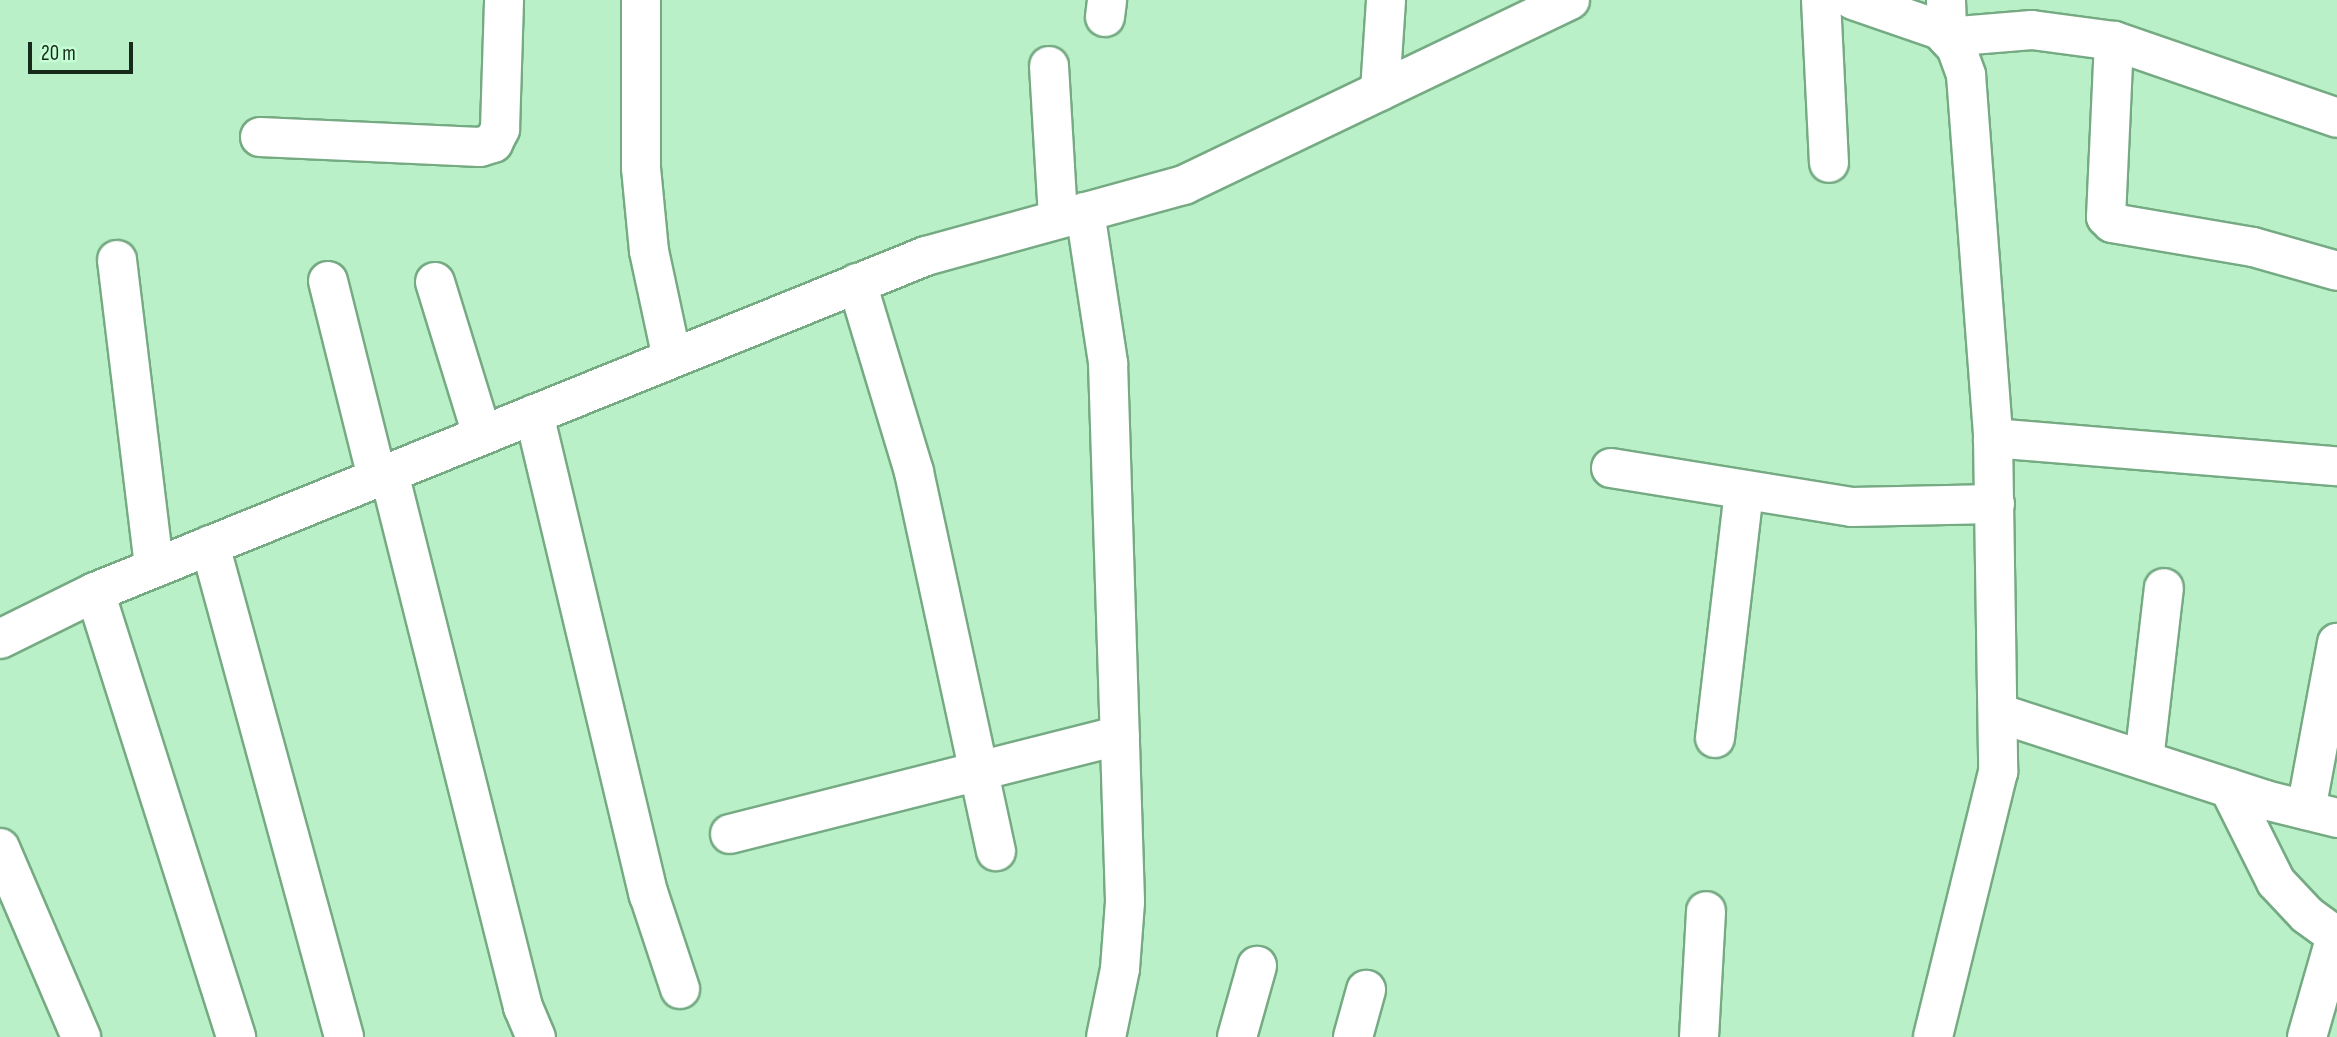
<!DOCTYPE html>
<html>
<head>
<meta charset="utf-8">
<style>
  body { margin:0 }
  #map { position:relative; width:2337px; height:1037px; overflow:hidden; background:#b9f0c7; font-family:"Sofia Sans Condensed",sans-serif }
  div>[style] { position:absolute }
  [style*='--x'] { left:calc(var(--x)*1px); top:calc(var(--y)*1px); width:calc(var(--w)*1px); rotate:calc(var(--a)*1deg) }
  .roads { filter:drop-shadow(2px 0 #75aa83) drop-shadow(-2px 0 #75aa83) drop-shadow(0 2px #75aa83) drop-shadow(0 -2px #75aa83) }
  .street>* { height:38px; margin:-19px; padding:0 19px; transform-origin:19px; border-radius:19px; background:#fff }
  span { translate:-50% -50%; white-space:nowrap; text-align:center; line-height:1.15; -webkit-text-stroke:5px #c6fed4; paint-order:stroke }
  .scale { position:absolute; left:28px; top:42px; width:105px; height:32px; box-sizing:border-box; border:4px solid #152a1b; border-top:0; padding-left:9px; font-size:21px; line-height:24px; white-space:nowrap; color:#152a1b; -webkit-text-stroke:5px #c6fed4; paint-order:stroke }
</style>
</head>
<body>
<div id="map">
  <div class="roads">
    <div class="street">
      <div style="--x:641;--y:0;--w:168;--a:90"></div>
      <div style="--x:641;--y:168;--w:83;--a:84.5"></div>
      <div style="--x:649;--y:251;--w:109;--a:77.9"></div>
      <div style="--x:1821;--y:0;--w:163;--a:87.2"></div>
      <div style="--x:1853;--y:0;--w:92;--a:19"></div>
      <div style="--x:1940;--y:30;--w:23;--a:47"></div>
      <div style="--x:1956;--y:47;--w:30;--a:70"></div>
      <div style="--x:1966;--y:75;--w:364;--a:85.7"></div>
      <div style="--x:1993;--y:438;--w:334;--a:89.1"></div>
      <div style="--x:1998;--y:772;--w:273;--a:103.8"></div>
      <div style="--x:1946;--y:0;--w:37;--a:88"></div>
      <div style="--x:1947;--y:37;--w:85;--a:-4.7"></div>
      <div style="--x:2032;--y:30;--w:83;--a:7.6"></div>
      <div style="--x:2114;--y:41;--w:236;--a:19"></div>
      <div style="--x:1105;--y:17;--w:17;--a:-83"></div>
      <div style="--x:2114;--y:41;--w:176;--a:92.6"></div>
      <div style="--x:2106;--y:217;--w:8;--a:45"></div>
      <div style="--x:2112;--y:223;--w:143;--a:9.7"></div>
      <div style="--x:2253;--y:247;--w:87;--a:15.9"></div>
      <div style="--x:1049;--y:66;--w:153;--a:86.6"></div>
      <div style="--x:1380;--y:91;--w:91;--a:-86.2"></div>
      <div style="--x:260;--y:137;--w:220;--a:2.6"></div>
      <div style="--x:480;--y:147;--w:14;--a:-17"></div>
      <div style="--x:493;--y:143;--w:16;--a:-63"></div>
      <div style="--x:500;--y:129;--w:129;--a:-88.2"></div>
      <div style="--x:1085;--y:212;--w:153;--a:81.3"></div>
      <div style="--x:1108;--y:363;--w:539;--a:88.19"></div>
      <div style="--x:1125;--y:902;--w:67;--a:94.3"></div>
      <div style="--x:1120;--y:969;--w:69;--a:101.6"></div>
      <div style="--x:117;--y:260;--w:310;--a:83.1"></div>
      <div style="--x:328;--y:281;--w:203;--a:76"></div>
      <div style="--x:435;--y:282;--w:160;--a:72.9"></div>
      <div style="--x:857;--y:283;--w:197;--a:73.2"></div>
      <div style="--x:914;--y:472;--w:388;--a:77.8"></div>
      <div style="--x:534;--y:414;--w:495;--a:76.6"></div>
      <div style="--x:649;--y:895;--w:99;--a:71.7"></div>
      <div style="--x:1993;--y:438;--w:345;--a:4.7"></div>
      <div style="--x:1611;--y:468;--w:244;--a:9.2"></div>
      <div style="--x:1852;--y:507;--w:143;--a:-1.2"></div>
      <div style="--x:389;--y:473;--w:551;--a:75.91"></div>
      <div style="--x:523;--y:1007;--w:33;--a:67"></div>
      <div style="--x:210;--y:545;--w:510;--a:74.76"></div>
      <div style="--x:95;--y:592;--w:467;--a:72.4"></div>
      <div style="--x:0;--y:639;--w:106;--a:-26.3"></div>
      <div style="--x:95;--y:592;--w:896;--a:-22.02"></div>
      <div style="--x:926;--y:256;--w:268;--a:-15.4"></div>
      <div style="--x:1184;--y:185;--w:428;--a:-25.6"></div>
      <div style="--x:1998;--y:713;--w:281;--a:18"></div>
      <div style="--x:2265;--y:800;--w:74;--a:14"></div>
      <div style="--x:1715;--y:738;--w:249;--a:-83.3"></div>
      <div style="--x:2144;--y:760;--w:173;--a:-83.4"></div>
      <div style="--x:2229;--y:788;--w:105;--a:63.4"></div>
      <div style="--x:2276;--y:882;--w:45;--a:46.8"></div>
      <div style="--x:2307;--y:915;--w:37;--a:36"></div>
      <div style="--x:2306;--y:810;--w:170;--a:-79.5"></div>
      <div style="--x:730;--y:834;--w:402;--a:-14.2"></div>
      <div style="--x:0;--y:848;--w:206;--a:66.8"></div>
      <div style="--x:1237;--y:1037;--w:74;--a:-74.3"></div>
      <div style="--x:1353;--y:1037;--w:49;--a:-74.5"></div>
      <div style="--x:1699;--y:1037;--w:126;--a:-86.8"></div>
      <div style="--x:2307;--y:1037;--w:105;--a:-74"></div>
    </div>
  </div>
  <div class="scale">20 m</div>
</div>
</body>
</html>
